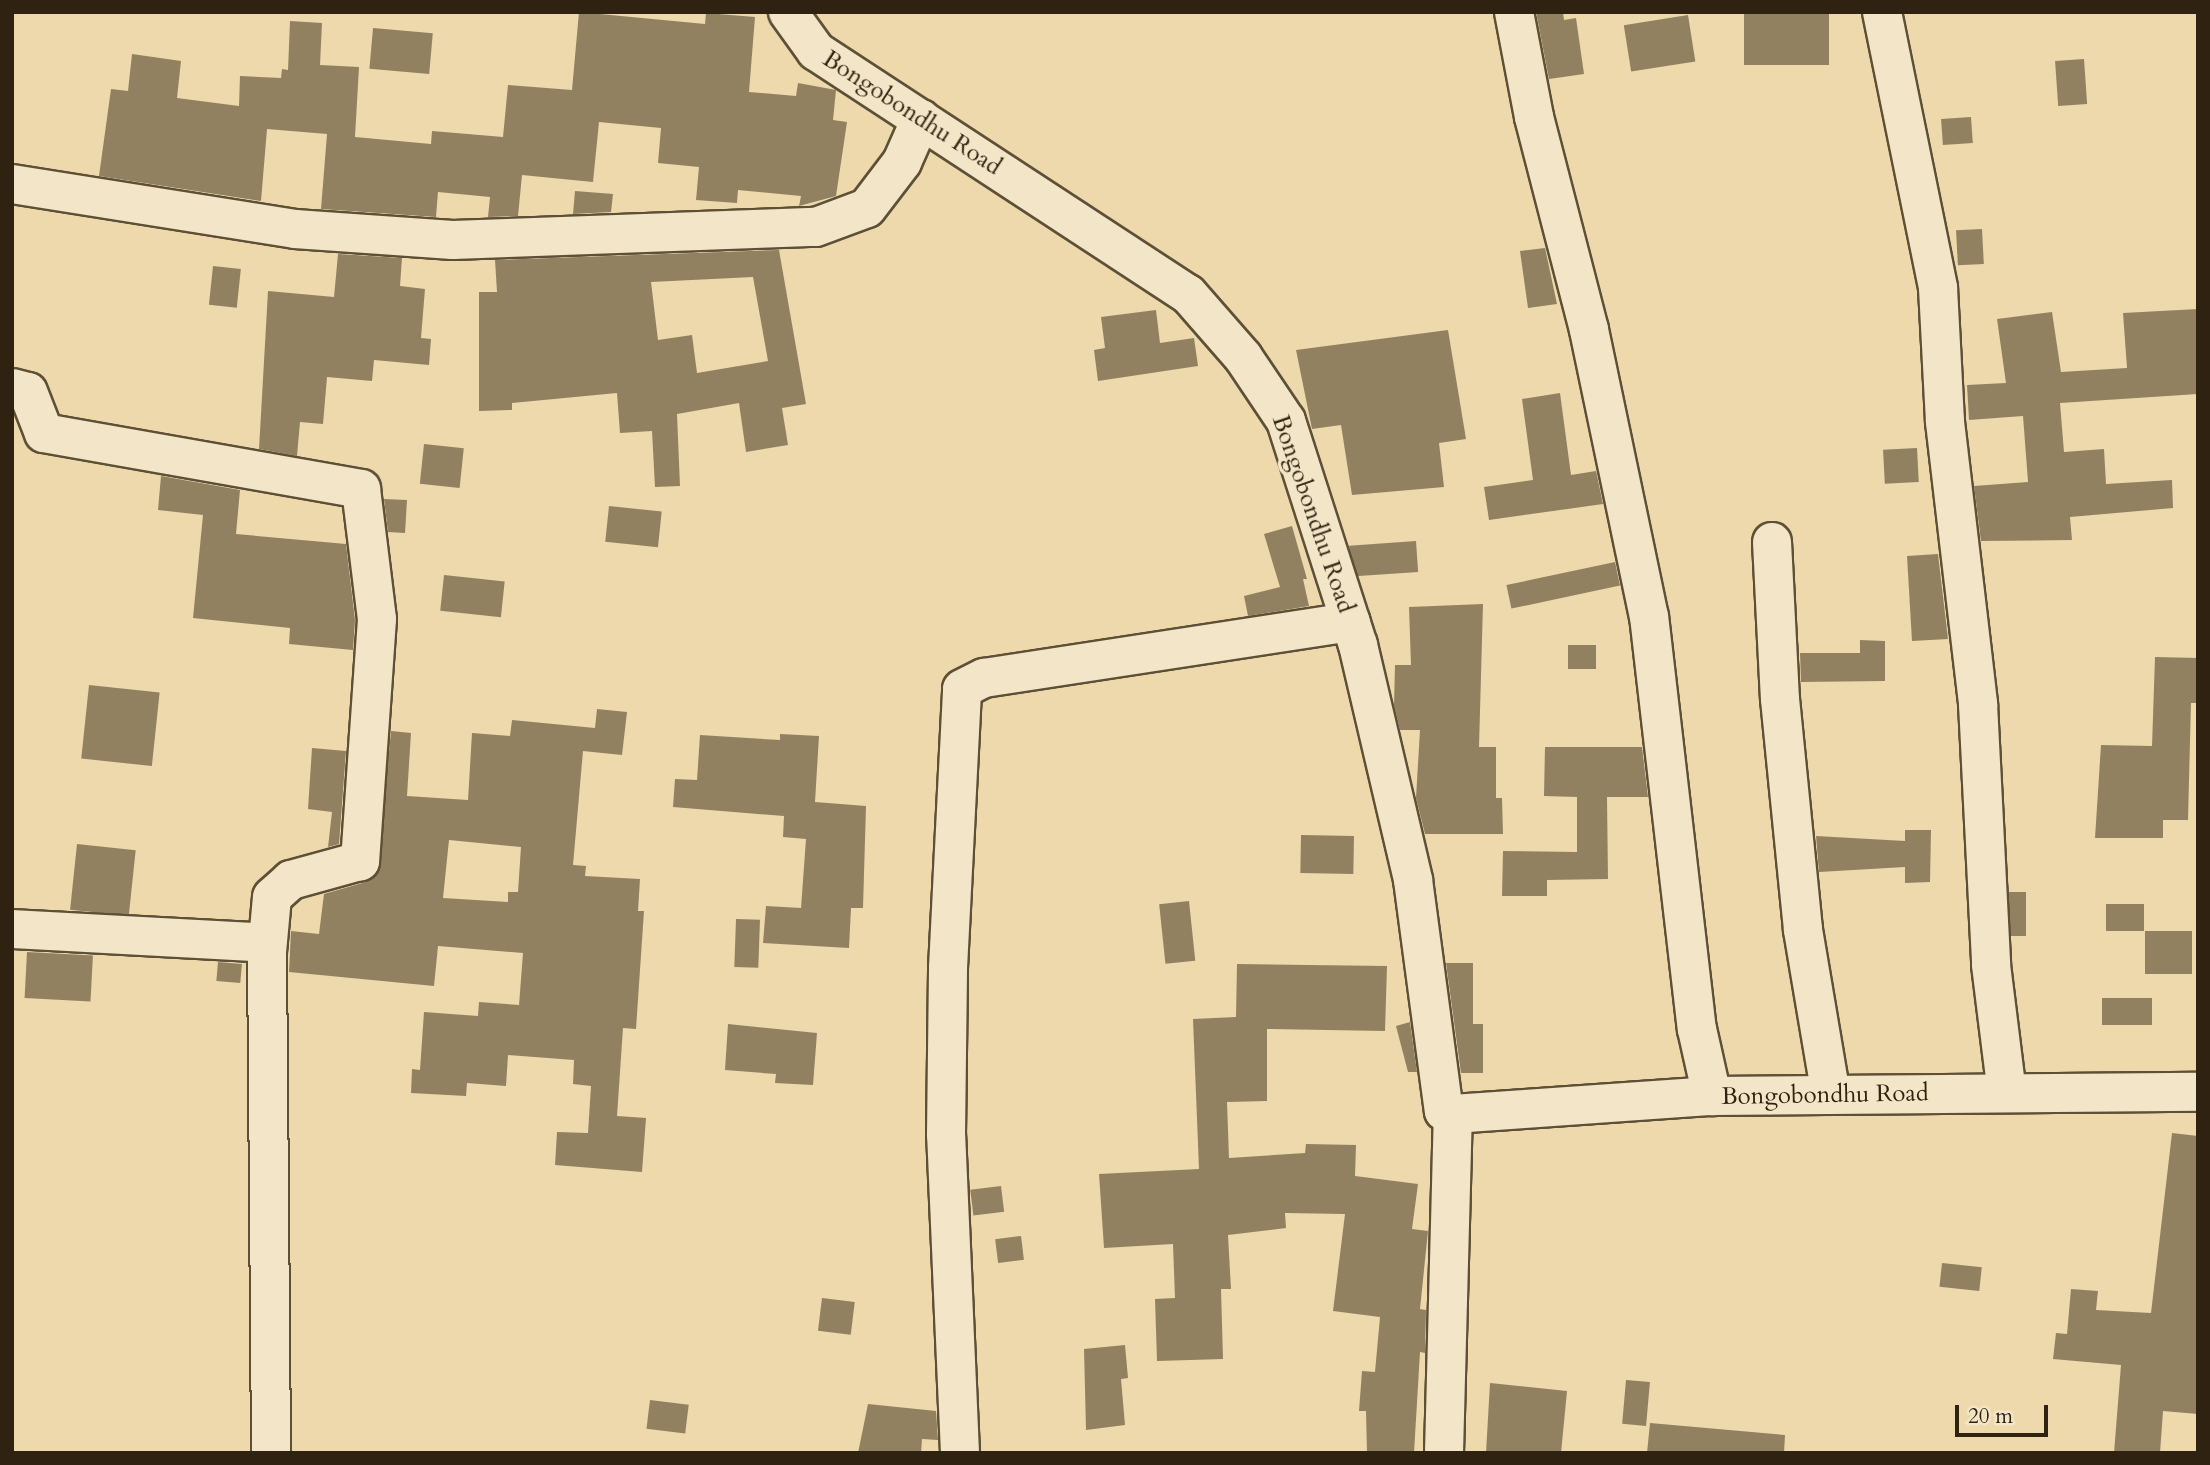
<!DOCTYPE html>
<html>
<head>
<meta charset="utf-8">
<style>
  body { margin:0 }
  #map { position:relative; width:2210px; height:1465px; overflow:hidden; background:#edd9ab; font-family:Cardo,serif }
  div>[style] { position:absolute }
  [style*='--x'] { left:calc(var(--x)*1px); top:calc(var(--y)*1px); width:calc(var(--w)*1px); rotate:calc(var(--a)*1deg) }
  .building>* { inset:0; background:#928161; transform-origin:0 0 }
  .roads { filter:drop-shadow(2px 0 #5e5037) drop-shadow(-2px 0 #5e5037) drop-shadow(0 2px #5e5037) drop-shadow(0 -2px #5e5037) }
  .minor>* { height:38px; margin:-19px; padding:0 19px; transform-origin:19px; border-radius:19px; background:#f3e6c8 }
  span { translate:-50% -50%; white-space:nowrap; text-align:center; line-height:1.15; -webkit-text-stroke:7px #f3e6c8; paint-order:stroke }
  .street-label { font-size:24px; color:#2f2210 }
  .frame { position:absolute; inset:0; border:14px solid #2f2210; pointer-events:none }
  .scale { position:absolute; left:1955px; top:1405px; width:93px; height:32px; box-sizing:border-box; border:4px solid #2f2210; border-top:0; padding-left:9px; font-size:21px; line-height:24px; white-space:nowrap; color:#2f2210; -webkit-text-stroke:5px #f3e6c8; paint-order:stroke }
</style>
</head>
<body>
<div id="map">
  <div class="building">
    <div style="clip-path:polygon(579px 12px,705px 24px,706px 13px,755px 17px,749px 92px,796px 96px,798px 83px,836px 90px,833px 120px,847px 122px,836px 196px,799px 206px,801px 196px,738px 190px,737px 203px,696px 200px,699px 167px,658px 163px,661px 128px,599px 122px,593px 182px,522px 175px,518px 216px,488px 217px,490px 197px,438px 192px,436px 217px,321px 209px,327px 134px,267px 129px,261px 201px,99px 176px,111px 89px,128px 91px,132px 54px,181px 61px,177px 98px,239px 106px,240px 76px,281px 78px,282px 69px,288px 70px,290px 21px,322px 23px,320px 65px,359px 67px,355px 137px,431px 144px,432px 131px,503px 137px,508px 85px,572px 90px)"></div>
    <div style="clip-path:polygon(1536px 12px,1563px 12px,1564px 20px,1576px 18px,1584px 74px,1549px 79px)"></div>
    <div style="left:1744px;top:12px;width:85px;height:53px"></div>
    <div style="left:1688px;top:15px;width:47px;height:65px;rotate:81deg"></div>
    <div style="left:373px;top:28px;width:60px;height:41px;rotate:5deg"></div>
    <div style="left:2084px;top:59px;width:45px;height:29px;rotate:86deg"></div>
    <div style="left:1971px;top:117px;width:26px;height:30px;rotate:86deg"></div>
    <div style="clip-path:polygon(575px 191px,613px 194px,611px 212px,573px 214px)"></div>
    <div style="left:1982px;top:229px;width:35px;height:26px;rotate:87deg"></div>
    <div style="clip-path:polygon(1545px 248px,1557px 304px,1528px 308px,1520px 251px)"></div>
    <div style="clip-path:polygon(evenodd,779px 250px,806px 404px,782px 408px,788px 445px,746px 452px,739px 403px,677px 414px,680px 486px,655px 487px,652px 431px,620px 433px,617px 393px,512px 403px,512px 410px,479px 411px,479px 292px,497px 292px,495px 260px,779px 250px,753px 277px,768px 361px,697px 373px,692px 335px,658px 340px,651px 282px,753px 277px)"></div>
    <div style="clip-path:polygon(338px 254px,402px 258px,400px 286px,425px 289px,421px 338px,431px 339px,429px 365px,374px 360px,372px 381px,327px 377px,323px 424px,300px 422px,297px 456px,259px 449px,268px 291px,334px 297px)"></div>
    <div style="left:213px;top:266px;width:28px;height:39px;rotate:6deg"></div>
    <div style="clip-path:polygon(2198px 309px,2198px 394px,2060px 403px,2064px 452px,2104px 449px,2106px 484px,2172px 480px,2173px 508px,2070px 517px,2072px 540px,1981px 541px,1974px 486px,2028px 482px,2023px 416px,1969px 420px,1967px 385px,2006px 383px,1997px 319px,2052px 312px,2061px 372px,2127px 368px,2123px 313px)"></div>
    <div style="clip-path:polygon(1156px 310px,1160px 343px,1194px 338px,1198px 366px,1098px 381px,1094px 350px,1105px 348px,1101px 317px)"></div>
    <div style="clip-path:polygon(1448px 330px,1466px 439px,1439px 443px,1444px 487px,1352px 495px,1341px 425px,1312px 429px,1296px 350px)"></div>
    <div style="clip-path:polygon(1560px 393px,1571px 475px,1596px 471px,1603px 504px,1489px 520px,1484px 487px,1533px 480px,1522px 399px)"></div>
    <div style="left:424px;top:444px;width:40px;height:40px;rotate:6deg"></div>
    <div style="left:1917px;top:448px;width:34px;height:34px;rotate:87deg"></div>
    <div style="clip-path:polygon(161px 476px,240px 490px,236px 534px,346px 544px,355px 620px,353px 650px,289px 644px,290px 628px,193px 618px,203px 515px,158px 510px)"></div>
    <div style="clip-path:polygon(384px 499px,407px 500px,405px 533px,388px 532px)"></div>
    <div style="left:609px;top:506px;width:53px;height:36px;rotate:6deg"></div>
    <div style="clip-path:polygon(1292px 526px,1307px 579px,1303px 579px,1309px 606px,1248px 616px,1244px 596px,1280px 587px,1264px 534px)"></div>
    <div style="left:1416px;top:541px;width:31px;height:67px;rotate:86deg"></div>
    <div style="clip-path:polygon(1938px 554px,1948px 639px,1912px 641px,1907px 556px)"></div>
    <div style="left:1615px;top:562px;width:24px;height:111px;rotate:78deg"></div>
    <div style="left:444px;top:575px;width:61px;height:36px;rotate:6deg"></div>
    <div style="clip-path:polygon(1483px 604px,1479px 747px,1496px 747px,1496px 798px,1502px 798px,1503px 834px,1425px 834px,1416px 798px,1420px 730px,1400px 730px,1394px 705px,1395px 665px,1411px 665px,1409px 607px)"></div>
    <div style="clip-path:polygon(1860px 640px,1885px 641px,1885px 681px,1801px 682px,1800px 653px,1860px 653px)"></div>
    <div style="left:1568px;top:645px;width:28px;height:24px"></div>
    <div style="clip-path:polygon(2155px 657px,2198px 658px,2198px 703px,2191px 703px,2188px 820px,2163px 820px,2163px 838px,2095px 838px,2101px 745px,2152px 746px)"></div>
    <div style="left:89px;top:685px;width:71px;height:74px;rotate:6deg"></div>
    <div style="clip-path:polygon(evenodd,597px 709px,627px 712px,622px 755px,583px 751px,573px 865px,586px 866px,585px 876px,640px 879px,638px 911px,644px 911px,636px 1029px,623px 1028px,617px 1116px,646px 1118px,642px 1172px,555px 1165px,557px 1132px,588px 1133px,591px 1086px,573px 1084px,574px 1060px,508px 1055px,506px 1086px,467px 1083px,466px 1096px,411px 1093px,412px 1069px,420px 1070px,424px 1012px,478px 1016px,479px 1002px,519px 1005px,523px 953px,438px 946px,434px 986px,289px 972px,291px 931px,319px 934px,324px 894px,366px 882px,377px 874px,391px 731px,411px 733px,407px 796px,468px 800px,472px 733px,510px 736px,512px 720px,595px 728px,597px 709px,449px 840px,521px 847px,518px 892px,508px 892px,508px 902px,443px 898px,449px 840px)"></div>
    <div style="clip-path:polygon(780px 734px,819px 736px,815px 802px,866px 806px,863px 908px,851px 908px,849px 948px,763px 943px,766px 906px,801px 908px,806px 839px,783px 837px,784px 816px,673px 807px,675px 779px,697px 780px,700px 735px,780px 740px)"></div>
    <div style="clip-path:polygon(1545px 747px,1642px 747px,1648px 797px,1607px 797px,1608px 879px,1547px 880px,1547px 896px,1502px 896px,1503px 851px,1577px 852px,1577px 797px,1544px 796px)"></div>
    <div style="clip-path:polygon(312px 748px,346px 751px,339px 844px,328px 847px,332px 812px,308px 809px)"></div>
    <div style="clip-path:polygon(1905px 830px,1931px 830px,1930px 882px,1905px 883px,1905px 867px,1819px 872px,1816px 836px,1905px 841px)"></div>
    <div style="left:1301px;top:835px;width:53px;height:38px;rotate:1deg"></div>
    <div style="left:77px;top:844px;width:59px;height:66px;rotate:6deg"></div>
    <div style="left:2009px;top:892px;width:17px;height:44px"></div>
    <div style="left:1189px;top:901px;width:60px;height:30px;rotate:84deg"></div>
    <div style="left:2106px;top:904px;width:38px;height:27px"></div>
    <div style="left:736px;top:919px;width:24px;height:48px;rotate:2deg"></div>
    <div style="left:2145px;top:931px;width:47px;height:43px"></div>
    <div style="left:27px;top:952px;width:66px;height:46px;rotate:3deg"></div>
    <div style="left:218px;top:962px;width:24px;height:19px;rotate:5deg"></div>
    <div style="clip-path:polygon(1446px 963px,1473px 963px,1473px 1024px,1483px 1024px,1483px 1073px,1461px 1073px)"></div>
    <div style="clip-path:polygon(1237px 964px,1387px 966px,1385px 1031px,1267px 1029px,1267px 1101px,1227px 1102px,1229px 1158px,1305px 1153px,1306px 1144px,1356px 1145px,1355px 1176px,1418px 1184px,1412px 1229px,1428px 1231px,1420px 1309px,1426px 1310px,1425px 1353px,1420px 1352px,1414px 1453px,1367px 1453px,1366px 1411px,1359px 1411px,1362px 1371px,1375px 1372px,1380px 1317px,1333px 1311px,1345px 1214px,1285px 1213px,1286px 1228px,1228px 1235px,1231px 1289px,1221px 1289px,1223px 1359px,1157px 1361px,1155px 1299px,1175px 1298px,1173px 1244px,1104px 1248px,1099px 1174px,1199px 1169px,1193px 1019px,1236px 1017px)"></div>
    <div style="left:2102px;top:998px;width:50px;height:27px"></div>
    <div style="clip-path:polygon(1410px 1022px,1417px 1072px,1408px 1072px,1396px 1026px)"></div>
    <div style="clip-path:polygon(728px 1024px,817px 1033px,813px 1085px,775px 1083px,776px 1074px,725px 1070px)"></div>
    <div style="clip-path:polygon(2172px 1133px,2198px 1136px,2198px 1414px,2163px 1411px,2160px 1453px,2114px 1453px,2121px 1365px,2053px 1359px,2056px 1333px,2067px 1334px,2071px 1289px,2098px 1291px,2096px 1310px,2151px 1313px)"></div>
    <div style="left:1001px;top:1186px;width:26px;height:31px;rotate:83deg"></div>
    <div style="left:1021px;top:1236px;width:24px;height:26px;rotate:83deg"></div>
    <div style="left:1942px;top:1263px;width:40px;height:24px;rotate:6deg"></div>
    <div style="left:822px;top:1298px;width:33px;height:33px;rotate:7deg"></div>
    <div style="clip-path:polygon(1125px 1345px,1128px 1378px,1121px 1379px,1125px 1425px,1086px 1430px,1084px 1349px)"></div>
    <div style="left:1626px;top:1380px;width:24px;height:44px;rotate:5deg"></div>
    <div style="clip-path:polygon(1490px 1383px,1567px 1391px,1561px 1453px,1486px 1453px)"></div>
    <div style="left:650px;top:1400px;width:39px;height:29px;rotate:7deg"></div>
    <div style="clip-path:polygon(868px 1404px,936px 1411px,938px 1440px,922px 1439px,921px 1453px,858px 1453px)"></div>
    <div style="clip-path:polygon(1650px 1423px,1785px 1435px,1784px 1453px,1647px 1453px)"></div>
  </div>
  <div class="roads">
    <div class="minor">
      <div style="--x:788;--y:12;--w:48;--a:54.3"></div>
      <div style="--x:816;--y:51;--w:444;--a:33.2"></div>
      <div style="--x:1188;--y:294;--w:84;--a:48.9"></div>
      <div style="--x:1243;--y:357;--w:77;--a:56.1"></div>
      <div style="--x:1286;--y:421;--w:235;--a:72.2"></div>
      <div style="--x:1358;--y:645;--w:241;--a:76.8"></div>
      <div style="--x:1413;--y:880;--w:233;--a:82.4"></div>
      <div style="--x:1444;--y:1111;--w:9;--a:18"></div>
      <div style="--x:1453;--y:1114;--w:260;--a:-4"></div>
      <div style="--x:1712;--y:1096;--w:486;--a:-0.5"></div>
      <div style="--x:1514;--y:12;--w:107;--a:79.2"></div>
      <div style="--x:1534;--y:117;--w:220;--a:75.5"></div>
      <div style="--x:1589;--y:330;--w:292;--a:78.2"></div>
      <div style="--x:1649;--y:616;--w:416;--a:83.4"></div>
      <div style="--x:1697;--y:1029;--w:69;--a:77.4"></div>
      <div style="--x:1882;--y:12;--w:282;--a:78.5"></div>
      <div style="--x:1938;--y:288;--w:134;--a:87"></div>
      <div style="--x:1945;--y:422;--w:284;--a:83.3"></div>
      <div style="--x:1978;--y:704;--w:261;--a:87.1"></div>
      <div style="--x:1991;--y:965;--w:129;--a:82.9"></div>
      <div style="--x:12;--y:184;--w:287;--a:9"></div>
      <div style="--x:295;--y:229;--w:158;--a:4"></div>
      <div style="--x:453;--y:240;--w:363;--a:-2.1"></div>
      <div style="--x:816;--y:227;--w:54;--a:-20.4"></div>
      <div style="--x:867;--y:208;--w:58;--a:-52.7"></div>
      <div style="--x:902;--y:162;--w:47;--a:-66.2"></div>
      <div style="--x:12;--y:388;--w:16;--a:14"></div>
      <div style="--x:28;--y:392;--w:44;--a:68.7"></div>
      <div style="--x:44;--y:433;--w:322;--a:10"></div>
      <div style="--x:361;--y:489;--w:131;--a:83"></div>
      <div style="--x:377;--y:619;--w:243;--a:94"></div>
      <div style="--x:360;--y:861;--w:72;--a:164.6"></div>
      <div style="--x:291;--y:880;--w:25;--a:138"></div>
      <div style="--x:272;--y:897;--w:55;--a:95.2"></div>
      <div style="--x:267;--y:952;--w:501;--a:89.54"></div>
      <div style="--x:1772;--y:542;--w:157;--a:87.1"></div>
      <div style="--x:1780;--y:699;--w:232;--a:84.3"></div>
      <div style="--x:1803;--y:930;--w:167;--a:80.4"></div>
      <div style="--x:12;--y:929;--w:255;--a:3.1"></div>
      <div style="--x:960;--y:1453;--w:318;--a:-92.5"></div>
      <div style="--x:946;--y:1135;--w:167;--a:-89.3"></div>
      <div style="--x:948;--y:968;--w:279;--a:-87.1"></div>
      <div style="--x:962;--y:689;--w:25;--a:-27"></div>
      <div style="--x:984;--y:678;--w:371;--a:-8.7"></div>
      <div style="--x:1444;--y:1453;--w:339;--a:-88.5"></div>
    </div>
  </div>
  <div class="street-label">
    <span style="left:912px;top:113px;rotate:33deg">Bongobondhu Road</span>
    <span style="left:1313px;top:514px;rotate:71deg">Bongobondhu Road</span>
    <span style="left:1825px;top:1095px;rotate:-1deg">Bongobondhu Road</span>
  </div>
  <div class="frame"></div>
  <div class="scale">20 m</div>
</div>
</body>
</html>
